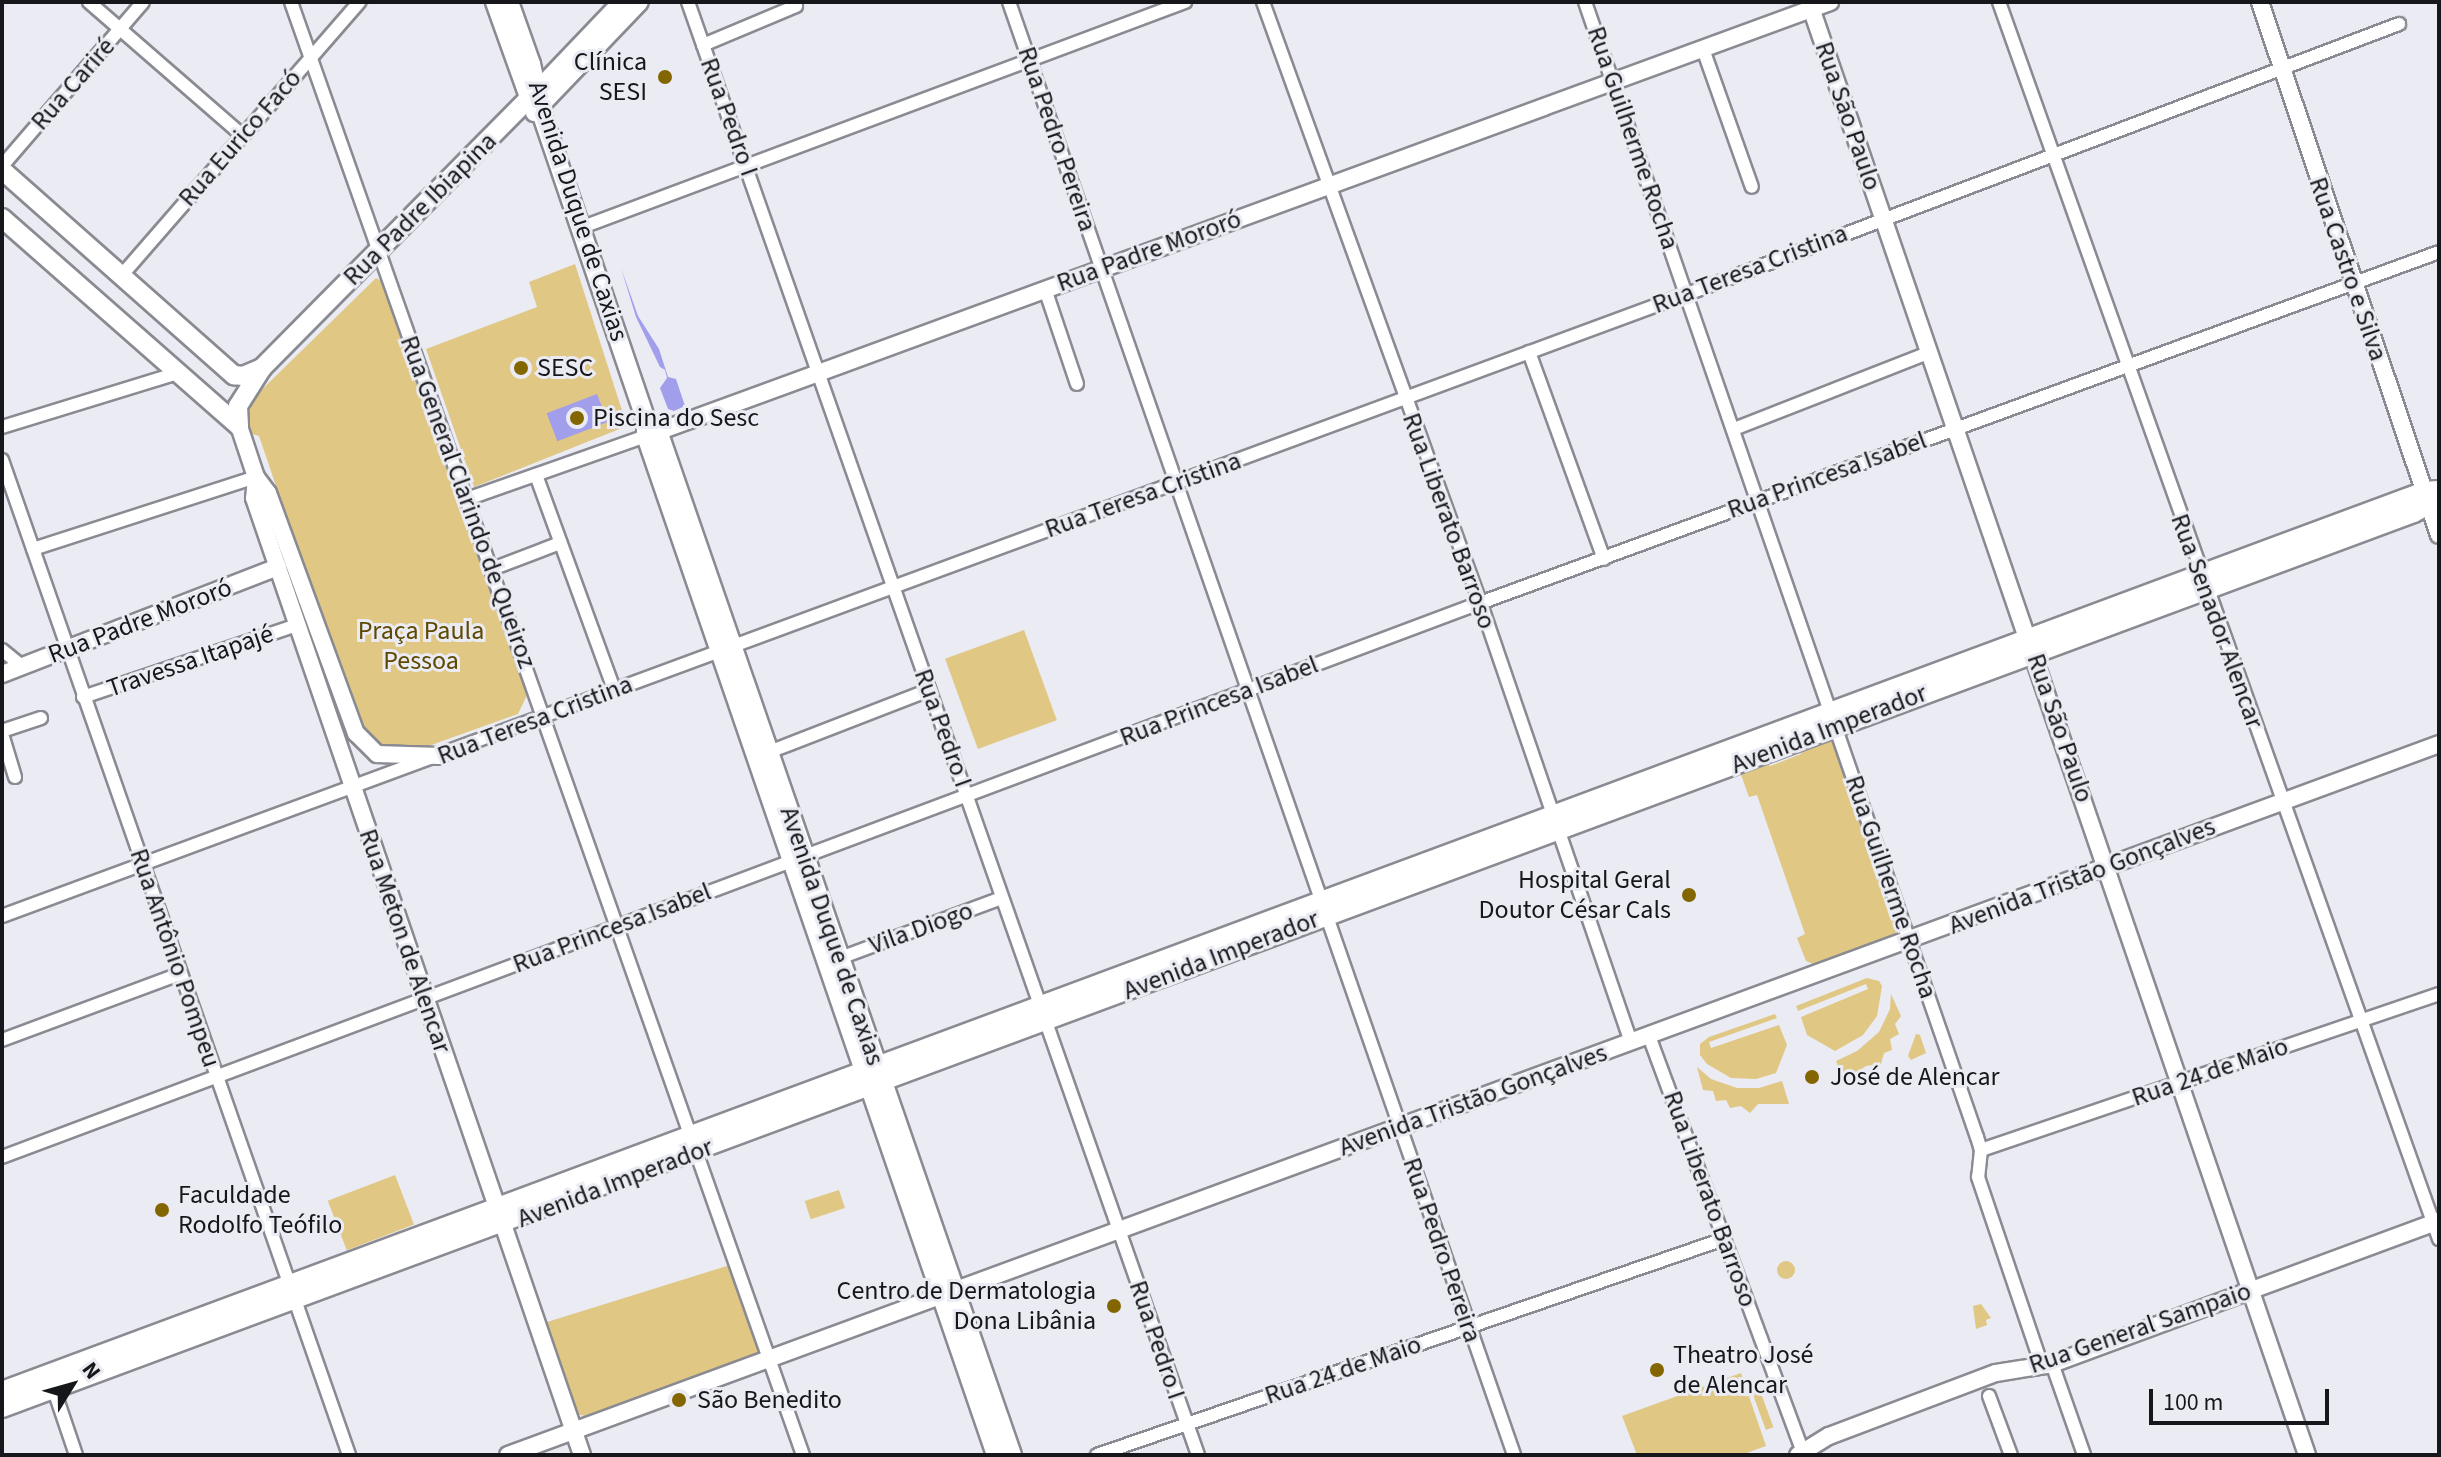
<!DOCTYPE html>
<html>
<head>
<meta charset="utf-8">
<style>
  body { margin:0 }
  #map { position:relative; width:2441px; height:1457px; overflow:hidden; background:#eaebf3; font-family:"Source Sans 3",sans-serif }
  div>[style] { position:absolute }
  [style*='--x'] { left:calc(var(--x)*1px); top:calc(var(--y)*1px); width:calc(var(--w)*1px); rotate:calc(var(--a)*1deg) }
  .green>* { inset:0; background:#e1c784; transform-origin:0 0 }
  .round { border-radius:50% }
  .water>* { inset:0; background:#a19eec; transform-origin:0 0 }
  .roads { filter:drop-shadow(2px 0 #8a8a92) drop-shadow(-2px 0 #8a8a92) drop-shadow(0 2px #8a8a92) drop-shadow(0 -2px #8a8a92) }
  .street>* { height:12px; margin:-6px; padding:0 6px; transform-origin:6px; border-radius:6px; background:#fff }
  .secondary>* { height:16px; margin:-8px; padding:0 8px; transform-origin:8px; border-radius:8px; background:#fff }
  .primary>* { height:18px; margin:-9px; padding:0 9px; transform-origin:9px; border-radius:9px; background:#fff }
  .dots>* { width:22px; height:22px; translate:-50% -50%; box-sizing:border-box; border:4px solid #eaebf3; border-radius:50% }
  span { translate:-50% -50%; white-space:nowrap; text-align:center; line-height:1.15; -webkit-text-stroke:6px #eaebf3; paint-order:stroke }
  .poi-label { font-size:26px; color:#16171a }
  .right { translate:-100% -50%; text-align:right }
  .left { translate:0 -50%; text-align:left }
  .street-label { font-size:26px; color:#16171a }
  .park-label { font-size:26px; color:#5f4900 }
  .frame { position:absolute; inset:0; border:4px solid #16171a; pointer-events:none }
  .north { position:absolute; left:32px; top:1345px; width:80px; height:80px; -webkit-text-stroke:6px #eaebf3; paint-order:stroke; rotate:53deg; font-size:22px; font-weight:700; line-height:32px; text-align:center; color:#16171a }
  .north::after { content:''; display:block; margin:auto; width:28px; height:36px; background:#16171a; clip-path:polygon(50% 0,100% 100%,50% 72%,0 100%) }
  .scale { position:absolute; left:2149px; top:1389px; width:180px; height:36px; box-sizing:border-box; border:4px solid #16171a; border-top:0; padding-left:10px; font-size:24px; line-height:28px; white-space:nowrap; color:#16171a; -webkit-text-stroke:6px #eaebf3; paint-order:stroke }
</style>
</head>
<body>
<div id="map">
  <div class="green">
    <div style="clip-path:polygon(575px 264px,627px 426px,474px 487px,426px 349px,537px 307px,529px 282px)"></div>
    <div style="clip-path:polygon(376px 278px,383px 282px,529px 691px,518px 714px,409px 753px,387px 753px,358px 726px,259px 436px,252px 434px,247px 415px,248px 403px)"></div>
    <div style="left:1024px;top:630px;width:96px;height:84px;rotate:70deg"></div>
    <div style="clip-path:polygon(1832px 738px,1899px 928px,1893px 936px,1813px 964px,1806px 961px,1797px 938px,1805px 934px,1757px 795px,1749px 797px,1740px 772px,1763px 760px,1770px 766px,1801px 754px,1803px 745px)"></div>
    <div style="clip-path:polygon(1867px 978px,1879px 981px,1882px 986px,1877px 1016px,1863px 1035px,1835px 1051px,1807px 1035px,1801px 1017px,1868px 989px,1866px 984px,1798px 1011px,1796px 1006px)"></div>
    <div style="clip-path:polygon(1891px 994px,1901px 1016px,1895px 1024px,1899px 1034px,1890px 1039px,1892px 1050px,1884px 1053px,1881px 1064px,1866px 1066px,1843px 1081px,1836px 1061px,1857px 1051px,1879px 1032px,1890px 1009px)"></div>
    <div style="clip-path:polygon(1775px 1014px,1777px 1018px,1709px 1042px,1711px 1048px,1779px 1025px,1787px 1045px,1776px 1073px,1756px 1079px,1731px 1078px,1707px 1064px,1700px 1055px,1700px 1044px,1709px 1037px)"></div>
    <div style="clip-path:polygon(1916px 1034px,1920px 1035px,1926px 1053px,1911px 1060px,1908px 1056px)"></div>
    <div style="clip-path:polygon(1697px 1067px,1711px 1079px,1737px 1088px,1759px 1088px,1782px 1081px,1789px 1104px,1758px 1104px,1750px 1113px,1741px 1106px,1730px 1108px,1726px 1100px,1716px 1101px,1713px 1091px,1703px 1090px)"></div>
    <div style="left:395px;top:1175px;width:53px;height:72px;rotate:69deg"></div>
    <div style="left:839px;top:1190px;width:19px;height:36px;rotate:72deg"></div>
    <div class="round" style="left:1777px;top:1261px;width:18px;height:18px"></div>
    <div style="clip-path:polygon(730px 1265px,759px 1349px,756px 1354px,585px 1416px,577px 1414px,544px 1323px)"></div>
    <div style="clip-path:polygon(1981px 1304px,1991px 1318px,1986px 1320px,1987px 1325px,1976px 1329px,1973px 1306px)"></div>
    <div style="clip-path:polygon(1741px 1373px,1766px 1446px,1741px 1455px,1637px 1455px,1622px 1416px)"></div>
    <div style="left:1758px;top:1385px;width:45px;height:8px;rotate:70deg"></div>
  </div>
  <div class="water">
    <div style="clip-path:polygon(621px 268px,638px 316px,659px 349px,668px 377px,676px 379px,685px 406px,674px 411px,668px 409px,660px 388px,667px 378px,665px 370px,660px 367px,636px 317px)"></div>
    <div style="left:597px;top:394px;width:30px;height:54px;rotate:69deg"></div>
  </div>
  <div class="roads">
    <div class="street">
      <div style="--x:89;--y:2;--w:203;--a:41"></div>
      <div style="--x:291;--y:2;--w:1541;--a:70.59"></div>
      <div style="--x:688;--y:2;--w:1540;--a:70.66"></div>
      <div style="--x:1009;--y:2;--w:1538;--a:70.83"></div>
      <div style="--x:1263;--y:2;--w:647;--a:70.11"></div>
      <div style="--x:1483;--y:610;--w:457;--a:71.1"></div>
      <div style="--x:1585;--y:2;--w:1201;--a:70.95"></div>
      <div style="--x:1977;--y:1137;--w:14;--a:73"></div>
      <div style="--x:1981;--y:1150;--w:27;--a:96"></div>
      <div style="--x:1978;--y:1177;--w:200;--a:71.3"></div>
      <div style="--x:1999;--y:2;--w:1313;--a:70.42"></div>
      <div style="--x:703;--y:45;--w:101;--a:-22.8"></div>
      <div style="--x:1703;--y:49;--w:146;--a:70.5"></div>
      <div style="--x:2;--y:166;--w:216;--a:-49.3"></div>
      <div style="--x:580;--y:228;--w:646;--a:-20.48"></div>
      <div style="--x:122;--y:275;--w:362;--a:-49"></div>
      <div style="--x:1045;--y:289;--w:100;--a:71.4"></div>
      <div style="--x:1529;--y:352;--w:220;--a:70.1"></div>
      <div style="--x:2;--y:427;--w:183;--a:-17.1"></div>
      <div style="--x:1734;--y:429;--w:211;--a:-21.4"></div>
      <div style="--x:2;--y:460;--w:1054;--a:70.77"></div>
      <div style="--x:536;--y:475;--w:228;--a:70"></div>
      <div style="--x:467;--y:499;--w:190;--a:-19.4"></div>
      <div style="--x:33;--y:549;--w:234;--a:-17.9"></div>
      <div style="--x:492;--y:569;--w:73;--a:-20.9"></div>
      <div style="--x:2;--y:650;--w:26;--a:39"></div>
      <div style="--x:83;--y:697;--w:226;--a:-18.6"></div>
      <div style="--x:2;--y:731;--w:41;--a:-18.4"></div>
      <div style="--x:2;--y:734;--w:45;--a:73.2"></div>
      <div style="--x:769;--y:752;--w:172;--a:-21.2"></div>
      <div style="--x:2;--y:916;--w:1808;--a:-20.26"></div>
      <div style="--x:1698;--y:290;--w:750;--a:-20.78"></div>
      <div style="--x:840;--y:958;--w:172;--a:-20.4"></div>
      <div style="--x:1649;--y:1036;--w:444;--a:69.7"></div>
      <div style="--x:2;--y:1040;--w:189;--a:-20.4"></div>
      <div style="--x:1981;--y:1150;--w:484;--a:-18.8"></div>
      <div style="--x:2;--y:1157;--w:1567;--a:-20.55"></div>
      <div style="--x:1469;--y:607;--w:1033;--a:-20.1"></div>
      <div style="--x:2055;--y:1372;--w:88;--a:70.7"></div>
      <div style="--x:54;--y:1390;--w:69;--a:71.3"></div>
      <div style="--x:1989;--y:1396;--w:63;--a:69.6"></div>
      <div style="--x:1097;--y:1455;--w:663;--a:-19.01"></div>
    </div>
    <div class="secondary">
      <div style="--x:1809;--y:2;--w:1536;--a:71.08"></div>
      <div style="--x:2260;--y:2;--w:562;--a:71.44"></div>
      <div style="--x:537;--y:90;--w:122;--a:-46.3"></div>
      <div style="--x:534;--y:113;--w:153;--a:-46.3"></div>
      <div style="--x:239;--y:426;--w:54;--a:71.6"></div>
      <div style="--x:256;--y:477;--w:21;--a:95"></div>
      <div style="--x:254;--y:498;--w:1012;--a:71.08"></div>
      <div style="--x:649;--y:435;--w:1258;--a:-20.13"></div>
      <div style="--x:256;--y:477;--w:20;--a:53"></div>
      <div style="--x:268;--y:493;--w:256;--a:69.9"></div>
      <div style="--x:356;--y:733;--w:30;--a:45"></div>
      <div style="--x:377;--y:754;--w:63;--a:1.8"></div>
      <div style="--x:2;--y:674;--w:296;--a:-21.2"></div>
      <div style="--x:508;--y:1455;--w:2058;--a:-20.21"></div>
      <div style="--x:1798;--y:1455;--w:36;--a:-32"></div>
      <div style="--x:1829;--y:1436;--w:178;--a:-20.7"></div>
      <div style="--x:1996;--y:1373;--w:57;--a:-9.1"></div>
      <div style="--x:2052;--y:1364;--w:413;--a:-20.3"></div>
    </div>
    <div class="primary">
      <div style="--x:495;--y:2;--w:98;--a:70.3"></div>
      <div style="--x:509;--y:2;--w:66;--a:70.5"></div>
      <div style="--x:531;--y:64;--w:55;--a:77.5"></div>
      <div style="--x:543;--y:118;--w:319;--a:71.2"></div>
      <div style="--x:646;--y:420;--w:16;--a:90"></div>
      <div style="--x:646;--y:436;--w:1077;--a:71.04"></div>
      <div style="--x:2;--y:170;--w:310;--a:41.5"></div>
      <div style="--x:234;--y:375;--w:9;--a:6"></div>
      <div style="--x:243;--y:376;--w:21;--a:-23"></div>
      <div style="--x:2;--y:218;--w:315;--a:41.3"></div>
      <div style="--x:646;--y:420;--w:16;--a:43"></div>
      <div style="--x:658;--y:431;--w:1083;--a:70.93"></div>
      <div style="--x:239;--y:426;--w:20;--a:-93"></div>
      <div style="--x:238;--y:406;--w:45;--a:-57.7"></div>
      <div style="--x:262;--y:368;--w:391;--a:-45.3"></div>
      <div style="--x:2;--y:1391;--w:2584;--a:-20.38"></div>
      <div style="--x:2424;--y:491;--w:15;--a:-4"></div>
      <div style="--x:2;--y:1408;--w:2573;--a:-20.36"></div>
      <div style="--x:2414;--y:513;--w:29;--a:-29"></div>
    </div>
  </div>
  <div class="dots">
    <div style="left:665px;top:77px;background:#836600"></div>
    <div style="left:521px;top:368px;background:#836600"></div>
    <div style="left:577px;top:418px;background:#836600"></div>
    <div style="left:1689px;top:895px;background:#836600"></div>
    <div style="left:1812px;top:1077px;background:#836600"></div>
    <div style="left:162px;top:1210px;background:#836600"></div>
    <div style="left:1114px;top:1306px;background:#836600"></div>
    <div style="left:1657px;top:1370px;background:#836600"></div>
    <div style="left:679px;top:1400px;background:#836600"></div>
  </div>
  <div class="poi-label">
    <span class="right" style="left:647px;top:77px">Clínica<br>SESI</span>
    <span class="left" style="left:537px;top:368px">SESC</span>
    <span class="left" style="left:593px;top:418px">Piscina do Sesc</span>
    <span class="right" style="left:1671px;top:895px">Hospital Geral<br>Doutor César Cals</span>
    <span class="left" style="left:1830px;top:1077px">José de Alencar</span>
    <span class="left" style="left:178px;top:1210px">Faculdade<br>Rodolfo Teófilo</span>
    <span class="right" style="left:1096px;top:1306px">Centro de Dermatologia<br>Dona Libânia</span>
    <span class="left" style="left:1673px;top:1370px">Theatro José<br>de Alencar</span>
    <span class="left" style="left:697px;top:1400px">São Benedito</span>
  </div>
  <div class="street-label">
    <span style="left:73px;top:84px;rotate:-49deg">Rua Cariré</span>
    <span style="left:1848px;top:116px;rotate:71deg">Rua São Paulo</span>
    <span style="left:729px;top:117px;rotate:70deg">Rua Pedro I</span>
    <span style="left:240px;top:138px;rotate:-49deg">Rua Eurico Facó</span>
    <span style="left:1633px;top:138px;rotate:71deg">Rua Guilherme Rocha</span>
    <span style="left:1057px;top:139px;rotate:71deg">Rua Pedro Pereira</span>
    <span style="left:420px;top:209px;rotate:-45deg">Rua Padre Ibiapina</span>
    <span style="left:578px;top:211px;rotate:72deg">Avenida Duque de Caxias</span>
    <span style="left:1149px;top:251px;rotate:-20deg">Rua Padre Mororó</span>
    <span style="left:1750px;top:269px;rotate:-21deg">Rua Teresa Cristina</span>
    <span style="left:2348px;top:269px;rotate:71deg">Rua Castro e Silva</span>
    <span style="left:1827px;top:475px;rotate:-20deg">Rua Princesa Isabel</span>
    <span style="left:1143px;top:495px;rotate:-20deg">Rua Teresa Cristina</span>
    <span style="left:468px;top:502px;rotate:70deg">Rua General Clarindo de Queiroz</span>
    <span style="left:1449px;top:521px;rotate:70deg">Rua Liberato Barroso</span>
    <span style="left:140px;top:621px;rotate:-21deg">Rua Padre Mororó</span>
    <span style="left:2217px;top:621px;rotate:70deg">Rua Senador Alencar</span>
    <span style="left:190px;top:661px;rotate:-19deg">Travessa Itapajé</span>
    <span style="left:1219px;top:701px;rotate:-21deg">Rua Princesa Isabel</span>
    <span style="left:535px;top:720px;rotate:-21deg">Rua Teresa Cristina</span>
    <span style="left:943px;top:728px;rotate:70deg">Rua Pedro I</span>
    <span style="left:2060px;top:728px;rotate:71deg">Rua São Paulo</span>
    <span style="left:1829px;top:729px;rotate:-21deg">Avenida Imperador</span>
    <span style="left:2082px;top:876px;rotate:-21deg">Avenida Tristão Gonçalves</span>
    <span style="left:1891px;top:887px;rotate:71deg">Rua Guilherme Rocha</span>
    <span style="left:612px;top:928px;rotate:-21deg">Rua Princesa Isabel</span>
    <span style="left:921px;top:928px;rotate:-20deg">Vila Diogo</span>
    <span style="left:832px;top:936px;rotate:71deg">Avenida Duque de Caxias</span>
    <span style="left:405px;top:941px;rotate:71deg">Rua Meton de Alencar</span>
    <span style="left:1221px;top:955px;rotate:-21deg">Avenida Imperador</span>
    <span style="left:175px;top:958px;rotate:71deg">Rua Antônio Pompeu</span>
    <span style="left:2210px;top:1072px;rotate:-19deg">Rua 24 de Maio</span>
    <span style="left:1473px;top:1100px;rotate:-20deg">Avenida Tristão Gonçalves</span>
    <span style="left:615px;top:1183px;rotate:-21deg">Avenida Imperador</span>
    <span style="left:1710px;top:1199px;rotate:70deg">Rua Liberato Barroso</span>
    <span style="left:1442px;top:1250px;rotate:71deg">Rua Pedro Pereira</span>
    <span style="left:2140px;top:1328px;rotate:-19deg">Rua General Sampaio</span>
    <span style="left:1157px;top:1340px;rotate:71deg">Rua Pedro I</span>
    <span style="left:1343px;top:1370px;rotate:-19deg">Rua 24 de Maio</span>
  </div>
  <div class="park-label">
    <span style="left:421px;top:646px">Praça Paula<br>Pessoa</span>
  </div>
  <div class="frame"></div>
  <div class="north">N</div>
  <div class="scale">100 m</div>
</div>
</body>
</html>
